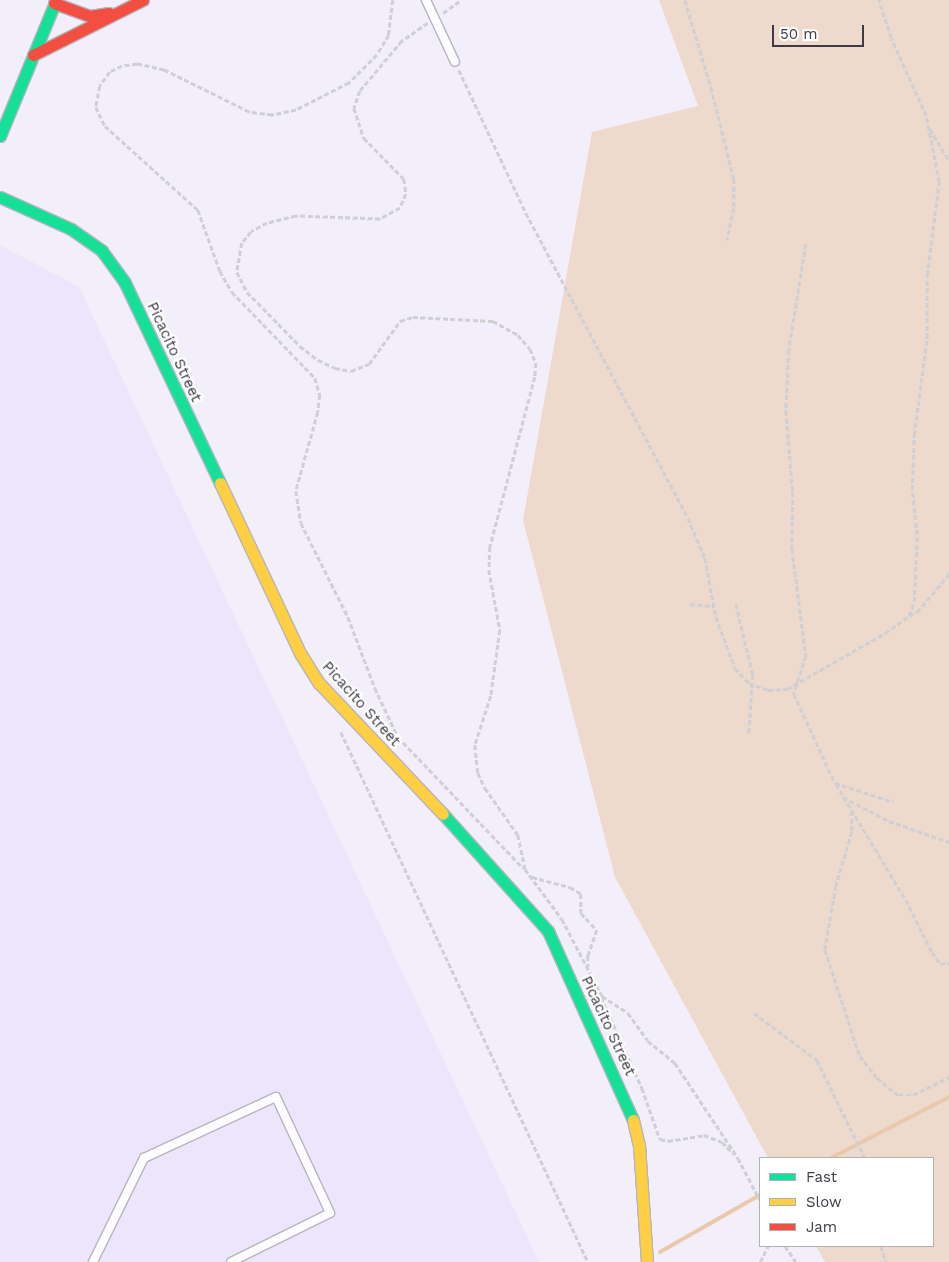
<!DOCTYPE html>
<html>
<head>
<meta charset="utf-8">
<style>
  body { margin:0 }
  #map { position:relative; width:949px; height:1262px; overflow:hidden; background:#f2eefa; font-family:"Work Sans",sans-serif }
  div>[style] { position:absolute }
  [style*='--x'] { left:calc(var(--x)*1px); top:calc(var(--y)*1px); width:calc(var(--w)*1px); rotate:calc(var(--a)*1deg) }
  .built>* { inset:0; background:#ece5fc }
  .green>* { inset:0; background:#eddacc }
  .stream>* { height:4px; margin:-2px; padding:0 2px; transform-origin:2px; border-radius:2px; background:#eac9aa }
  .path>* { height:2.5px; margin-top:-1.25px; transform-origin:0; background:repeating-linear-gradient(90deg,#d0cfd3 0 5px,transparent 0 7.5px) }
  .roads { filter:drop-shadow(1px 0 #b7b4bd) drop-shadow(-1px 0 #b7b4bd) drop-shadow(0 1px #b7b4bd) drop-shadow(0 -1px #b7b4bd) }
  .lane>* { height:8px; margin:-4px; padding:0 4px; transform-origin:4px; border-radius:4px; background:#fdfcfe }
  .fast>* { height:11px; margin:-5.5px; padding:0 5.5px; transform-origin:5.5px; border-radius:5.5px; background:#16e098 }
  .slow>* { height:11px; margin:-5.5px; padding:0 5.5px; transform-origin:5.5px; border-radius:5.5px; background:#ffcf43 }
  .jam>* { height:11px; margin:-5.5px; padding:0 5.5px; transform-origin:5.5px; border-radius:5.5px; background:#f24e42 }
  span { translate:-50% -50%; white-space:nowrap; text-align:center; line-height:1.15; -webkit-text-stroke:4.5px #fff; paint-order:stroke }
  .street-label { font-size:15px; color:#3d3a43 }
  .legend { position:absolute; left:759px; top:1157px; width:175px; height:90px; box-sizing:border-box; background:#fff; border:1px solid #b1b0b4; margin:0; padding:6px 9px; list-style:none; font-size:15px; color:#3d3a43 }
  .legend li { display:flex; align-items:center; gap:10px; height:25px }
  .legend b { width:25px; border:1px solid #b1b0b4 }
  .scale { position:absolute; left:772px; top:25px; width:92px; height:22px; box-sizing:border-box; border:2px solid #3d3a43; border-top:0; padding-left:6px; font-size:15px; line-height:18px; white-space:nowrap; color:#3d3a43; -webkit-text-stroke:4px #fff; paint-order:stroke }
</style>
</head>
<body>
<div id="map">
  <div class="built">
    <div style="clip-path:polygon(0 245px,79px 287px,539px 1262px,0 1262px)"></div>
  </div>
  <div class="green">
    <div style="clip-path:polygon(659px 0,949px 0,949px 1262px,825px 1262px,816px 1246px,933px 1246px,933px 1158px,768px 1158px,615px 877px,523px 520px,592px 132px,698px 106px)"></div>
  </div>
  <div class="stream">
    <div style="--x:831;--y:1158;--w:133;--a:-27.3"></div>
    <div style="--x:660;--y:1252;--w:115;--a:-29.7"></div>
  </div>
  <div class="path">
    <div style="--x:393;--y:0;--w:35;--a:97"></div>
    <div style="--x:389;--y:35;--w:23;--a:121"></div>
    <div style="--x:377;--y:55;--w:40;--a:135"></div>
    <div style="--x:349;--y:83;--w:59;--a:153"></div>
    <div style="--x:296;--y:110;--w:25;--a:168"></div>
    <div style="--x:272;--y:115;--w:23;--a:-173"></div>
    <div style="--x:249;--y:112;--w:95;--a:-153.7"></div>
    <div style="--x:164;--y:70;--w:28;--a:-167"></div>
    <div style="--x:137;--y:64;--w:15;--a:172"></div>
    <div style="--x:122;--y:66;--w:13;--a:153"></div>
    <div style="--x:110;--y:72;--w:17;--a:126"></div>
    <div style="--x:100;--y:86;--w:21;--a:101"></div>
    <div style="--x:96;--y:107;--w:21;--a:65"></div>
    <div style="--x:105;--y:126;--w:125;--a:42.1"></div>
    <div style="--x:198;--y:210;--w:65;--a:70.2"></div>
    <div style="--x:220;--y:271;--w:24;--a:60"></div>
    <div style="--x:232;--y:292;--w:120;--a:46"></div>
    <div style="--x:315;--y:378;--w:18;--a:74"></div>
    <div style="--x:320;--y:395;--w:17;--a:97"></div>
    <div style="--x:318;--y:412;--w:82;--a:105.6"></div>
    <div style="--x:296;--y:491;--w:32;--a:81"></div>
    <div style="--x:301;--y:523;--w:105;--a:63.4"></div>
    <div style="--x:348;--y:617;--w:76;--a:69.2"></div>
    <div style="--x:375;--y:688;--w:54;--a:64.9"></div>
    <div style="--x:398;--y:737;--w:181;--a:46.3"></div>
    <div style="--x:685;--y:0;--w:91;--a:73.4"></div>
    <div style="--x:711;--y:87;--w:95;--a:76"></div>
    <div style="--x:734;--y:179;--w:29;--a:90"></div>
    <div style="--x:734;--y:208;--w:33;--a:102"></div>
    <div style="--x:443;--y:13;--w:22;--a:-36"></div>
    <div style="--x:428;--y:23;--w:32;--a:145"></div>
    <div style="--x:402;--y:41;--w:65;--a:130"></div>
    <div style="--x:360;--y:91;--w:18;--a:109"></div>
    <div style="--x:354;--y:108;--w:32;--a:72"></div>
    <div style="--x:364;--y:138;--w:57;--a:45.7"></div>
    <div style="--x:404;--y:179;--w:15;--a:82"></div>
    <div style="--x:406;--y:194;--w:15;--a:113"></div>
    <div style="--x:400;--y:208;--w:23;--a:151"></div>
    <div style="--x:380;--y:219;--w:84;--a:-178"></div>
    <div style="--x:296;--y:216;--w:30;--a:166"></div>
    <div style="--x:267;--y:223;--w:18;--a:151"></div>
    <div style="--x:251;--y:232;--w:14;--a:129"></div>
    <div style="--x:242;--y:243;--w:29;--a:100"></div>
    <div style="--x:237;--y:272;--w:22;--a:63"></div>
    <div style="--x:247;--y:292;--w:76;--a:45.5"></div>
    <div style="--x:300;--y:346;--w:23;--a:38"></div>
    <div style="--x:318;--y:360;--w:19;--a:25"></div>
    <div style="--x:335;--y:368;--w:16;--a:11"></div>
    <div style="--x:351;--y:371;--w:19;--a:-21"></div>
    <div style="--x:369;--y:364;--w:53;--a:-54.2"></div>
    <div style="--x:400;--y:321;--w:14;--a:-17"></div>
    <div style="--x:413;--y:317;--w:80;--a:2.9"></div>
    <div style="--x:493;--y:321;--w:29;--a:29"></div>
    <div style="--x:518;--y:335;--w:18;--a:49"></div>
    <div style="--x:530;--y:349;--w:15;--a:67"></div>
    <div style="--x:536;--y:363;--w:14;--a:94"></div>
    <div style="--x:535;--y:377;--w:176;--a:104.8"></div>
    <div style="--x:490;--y:547;--w:23;--a:92"></div>
    <div style="--x:489;--y:570;--w:61;--a:79.6"></div>
    <div style="--x:500;--y:630;--w:67;--a:97.8"></div>
    <div style="--x:491;--y:696;--w:52;--a:108.1"></div>
    <div style="--x:475;--y:745;--w:28;--a:84"></div>
    <div style="--x:478;--y:773;--w:17;--a:65"></div>
    <div style="--x:485;--y:788;--w:57;--a:54.9"></div>
    <div style="--x:518;--y:835;--w:35;--a:78"></div>
    <div style="--x:525;--y:869;--w:62;--a:53.5"></div>
    <div style="--x:562;--y:919;--w:87;--a:62.5"></div>
    <div style="--x:602;--y:996;--w:31;--a:33"></div>
    <div style="--x:628;--y:1013;--w:34;--a:54"></div>
    <div style="--x:648;--y:1041;--w:35;--a:39"></div>
    <div style="--x:675;--y:1063;--w:114;--a:56.4"></div>
    <div style="--x:738;--y:1158;--w:47;--a:62.4"></div>
    <div style="--x:459;--y:70;--w:158;--a:64.9"></div>
    <div style="--x:526;--y:213;--w:345;--a:62"></div>
    <div style="--x:688;--y:518;--w:43;--a:67"></div>
    <div style="--x:705;--y:558;--w:60;--a:79.4"></div>
    <div style="--x:716;--y:617;--w:54;--a:69.6"></div>
    <div style="--x:735;--y:668;--w:21;--a:47"></div>
    <div style="--x:749;--y:683;--w:20;--a:20"></div>
    <div style="--x:768;--y:690;--w:19;--a:-3"></div>
    <div style="--x:787;--y:689;--w:113;--a:-29.7"></div>
    <div style="--x:885;--y:633;--w:29;--a:-35"></div>
    <div style="--x:909;--y:616;--w:15;--a:-70"></div>
    <div style="--x:914;--y:602;--w:67;--a:-87.4"></div>
    <div style="--x:917;--y:535;--w:45;--a:-96.3"></div>
    <div style="--x:912;--y:490;--w:55;--a:-87.9"></div>
    <div style="--x:914;--y:435;--w:98;--a:-82.4"></div>
    <div style="--x:927;--y:338;--w:63;--a:-90"></div>
    <div style="--x:927;--y:275;--w:94;--a:-82.6"></div>
    <div style="--x:939;--y:182;--w:67;--a:-101.1"></div>
    <div style="--x:926;--y:116;--w:85;--a:-114.2"></div>
    <div style="--x:891;--y:38;--w:40;--a:-108"></div>
    <div style="--x:930;--y:129;--w:37;--a:59"></div>
    <div style="--x:806;--y:244;--w:107;--a:99.1"></div>
    <div style="--x:789;--y:350;--w:61;--a:92.8"></div>
    <div style="--x:786;--y:411;--w:81;--a:85.1"></div>
    <div style="--x:793;--y:492;--w:57;--a:91"></div>
    <div style="--x:792;--y:549;--w:108;--a:82.5"></div>
    <div style="--x:806;--y:656;--w:40;--a:108"></div>
    <div style="--x:794;--y:694;--w:98;--a:65.3"></div>
    <div style="--x:835;--y:783;--w:61;--a:18.1"></div>
    <div style="--x:690;--y:604;--w:24;--a:5"></div>
    <div style="--x:736;--y:604;--w:73;--a:76.5"></div>
    <div style="--x:753;--y:675;--w:59;--a:93.9"></div>
    <div style="--x:909;--y:616;--w:9;--a:-27"></div>
    <div style="--x:917;--y:612;--w:50;--a:-49.9"></div>
    <div style="--x:341;--y:732;--w:585;--a:65.01"></div>
    <div style="--x:836;--y:784;--w:135;--a:58.9"></div>
    <div style="--x:906;--y:900;--w:58;--a:63.4"></div>
    <div style="--x:932;--y:952;--w:14;--a:56"></div>
    <div style="--x:940;--y:964;--w:9;--a:-6"></div>
    <div style="--x:843;--y:797;--w:52;--a:27.6"></div>
    <div style="--x:889;--y:821;--w:64;--a:19.3"></div>
    <div style="--x:852;--y:811;--w:21;--a:90"></div>
    <div style="--x:852;--y:832;--w:56;--a:106.5"></div>
    <div style="--x:836;--y:886;--w:65;--a:99.8"></div>
    <div style="--x:825;--y:950;--w:112;--a:71.7"></div>
    <div style="--x:860;--y:1056;--w:28;--a:52"></div>
    <div style="--x:877;--y:1078;--w:27;--a:39"></div>
    <div style="--x:898;--y:1095;--w:15;--a:0"></div>
    <div style="--x:913;--y:1095;--w:40;--a:-26.6"></div>
    <div style="--x:532;--y:877;--w:39;--a:15"></div>
    <div style="--x:570;--y:887;--w:13;--a:32"></div>
    <div style="--x:581;--y:894;--w:19;--a:90"></div>
    <div style="--x:581;--y:913;--w:23;--a:47"></div>
    <div style="--x:597;--y:930;--w:28;--a:109"></div>
    <div style="--x:588;--y:956;--w:11;--a:90"></div>
    <div style="--x:601;--y:997;--w:100;--a:65.7"></div>
    <div style="--x:642;--y:1088;--w:54;--a:70.6"></div>
    <div style="--x:660;--y:1139;--w:8;--a:14"></div>
    <div style="--x:668;--y:1141;--w:36;--a:-9"></div>
    <div style="--x:704;--y:1135;--w:19;--a:21"></div>
    <div style="--x:722;--y:1142;--w:17;--a:45"></div>
    <div style="--x:754;--y:1013;--w:79;--a:36.7"></div>
    <div style="--x:817;--y:1060;--w:109;--a:63.9"></div>
    <div style="--x:785;--y:1246;--w:19;--a:55"></div>
    <div style="--x:881;--y:1246;--w:17;--a:73"></div>
    <div style="--x:921;--y:1246;--w:4;--a:0"></div>
    <div style="--x:760;--y:1262;--w:18;--a:-63"></div>
  </div>
  <div class="roads">
    <div class="lane">
      <div style="--x:426;--y:0;--w:68;--a:64.9"></div>
      <div style="--x:93;--y:1262;--w:116;--a:-63.9"></div>
      <div style="--x:144;--y:1158;--w:145;--a:-24.8"></div>
      <div style="--x:276;--y:1097;--w:128;--a:65"></div>
      <div style="--x:330;--y:1213;--w:110;--a:153.7"></div>
    </div>
    <div class="fast">
      <div style="--x:0;--y:136;--w:147;--a:-67.6"></div>
      <div style="--x:0;--y:197;--w:78;--a:24.3"></div>
      <div style="--x:71;--y:229;--w:38;--a:35"></div>
      <div style="--x:102;--y:251;--w:39;--a:54"></div>
      <div style="--x:125;--y:283;--w:221;--a:64.6"></div>
      <div style="--x:443;--y:814;--w:157;--a:48.1"></div>
      <div style="--x:548;--y:931;--w:207;--a:65.8"></div>
    </div>
    <div class="slow">
      <div style="--x:220;--y:483;--w:188;--a:64.8"></div>
      <div style="--x:300;--y:653;--w:36;--a:58"></div>
      <div style="--x:319;--y:683;--w:180;--a:46.6"></div>
      <div style="--x:633;--y:1120;--w:26;--a:77"></div>
      <div style="--x:639;--y:1145;--w:117;--a:86.1"></div>
    </div>
    <div class="jam">
      <div style="--x:54;--y:3;--w:38;--a:20"></div>
      <div style="--x:90;--y:16;--w:19;--a:-9"></div>
      <div style="--x:33;--y:55;--w:123;--a:-26.6"></div>
    </div>
  </div>
  <div class="street-label">
    <span style="left:174px;top:352px;rotate:65deg">Picacito Street</span>
    <span style="left:361px;top:704px;rotate:48deg">Picacito Street</span>
    <span style="left:608px;top:1026px;rotate:65deg">Picacito Street</span>
  </div>
  <ul class="legend">
  <li><b style="height:6px;background:#16e098"></b>Fast</li>
  <li><b style="height:6px;background:#ffcf43"></b>Slow</li>
  <li><b style="height:6px;background:#f24e42"></b>Jam</li>
  </ul>
  <div class="scale">50 m</div>
</div>
</body>
</html>
